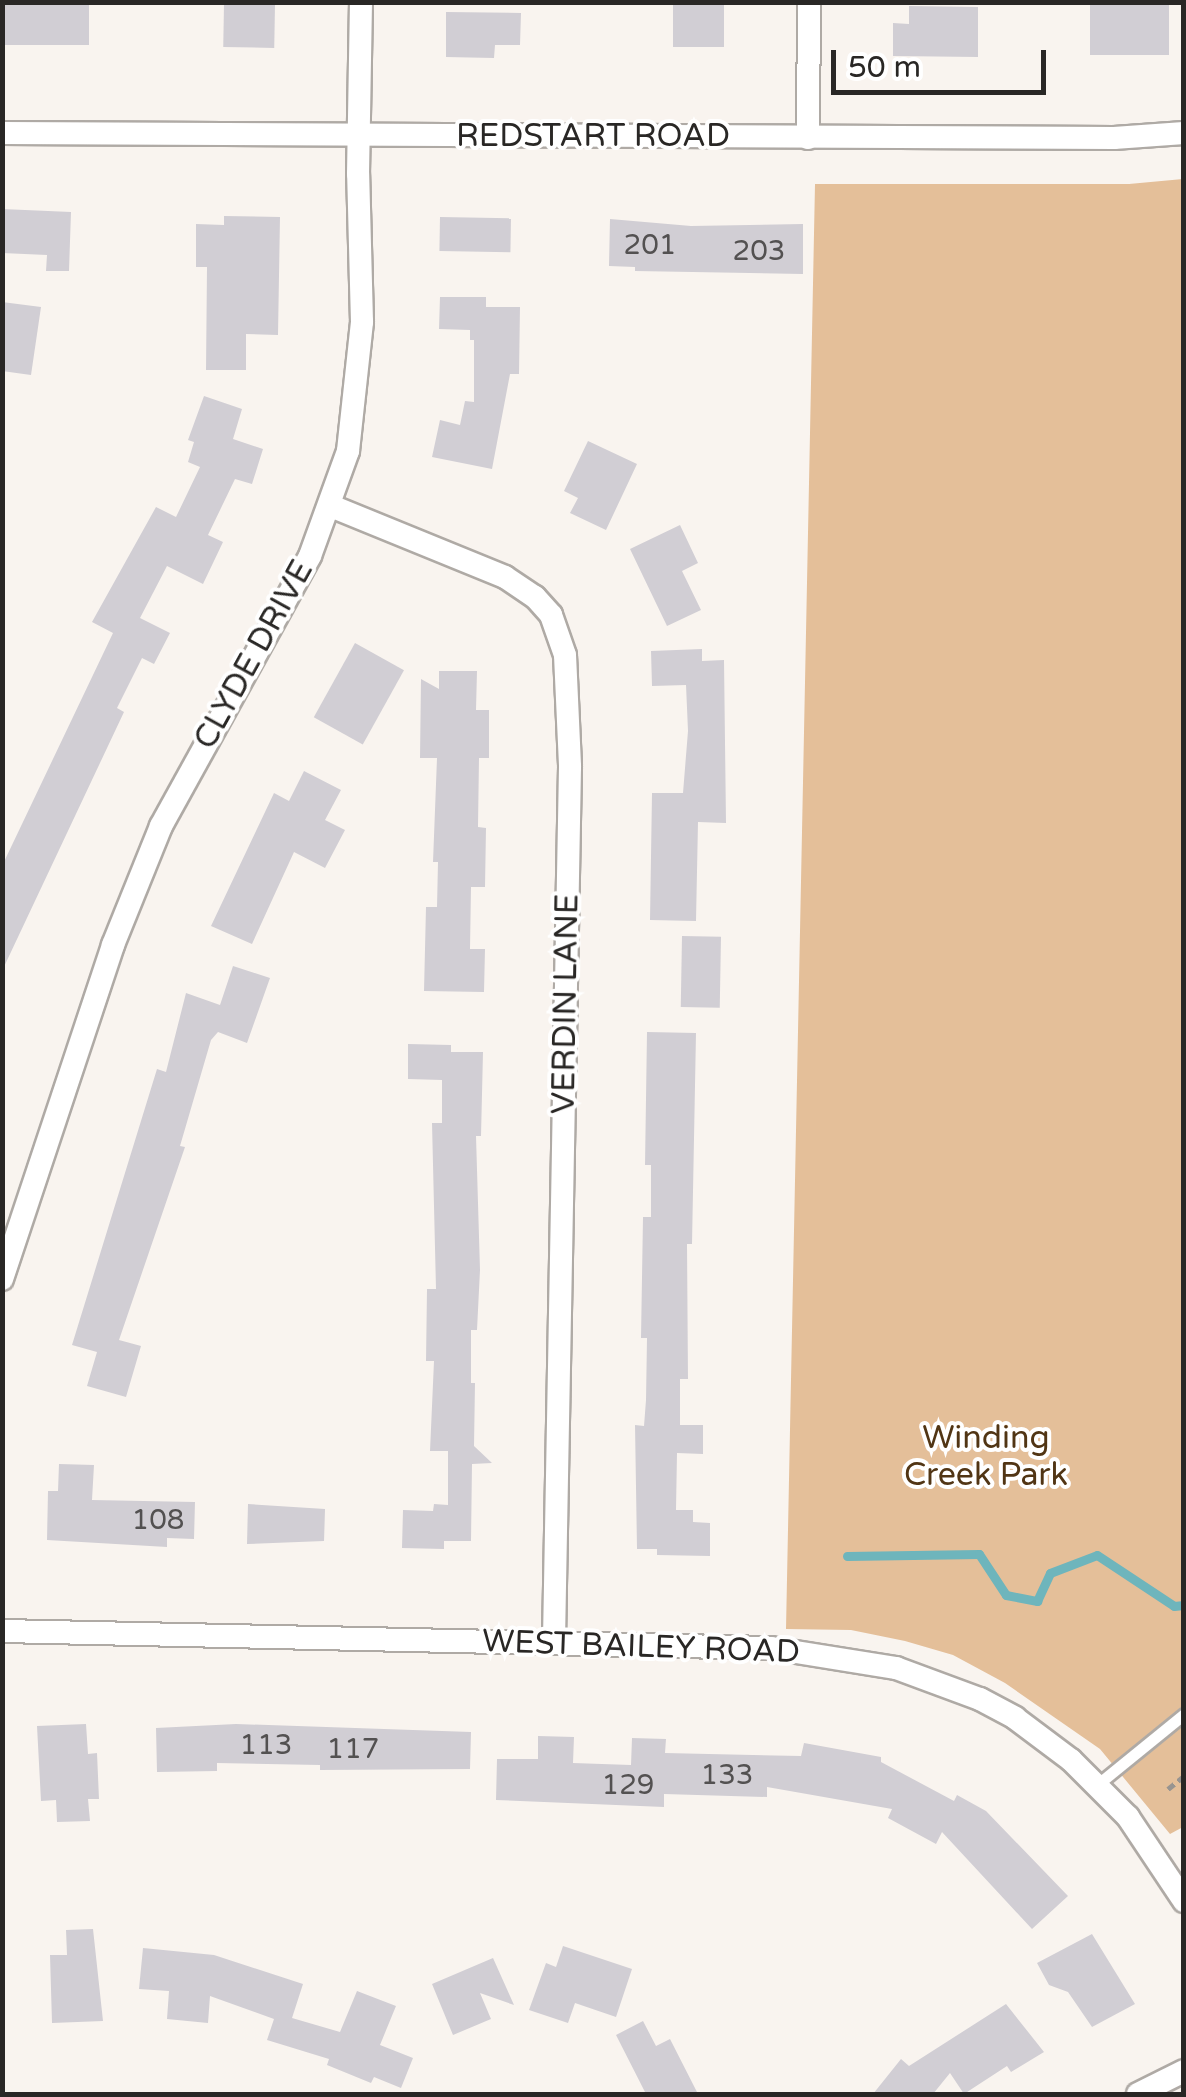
<!DOCTYPE html>
<html>
<head>
<meta charset="utf-8">
<style>
  body { margin:0 }
  #map { position:relative; width:1186px; height:2097px; overflow:hidden; background:#f9f4ef; font-family:"Varela Round",sans-serif }
  div>[style] { position:absolute }
  [style*='--x'] { left:calc(var(--x)*1px); top:calc(var(--y)*1px); width:calc(var(--w)*1px); rotate:calc(var(--a)*1deg) }
  .green>* { inset:0; background:#e4bf99 }
  .stream>* { height:9px; margin:-4.5px; padding:0 4.5px; transform-origin:4.5px; border-radius:4.5px; background:#6eb5bc }
  .building>* { inset:0; background:#d1ced4; transform-origin:0 0 }
  .path>* { height:5px; margin-top:-2.5px; transform-origin:0; background:repeating-linear-gradient(90deg,#989490 0 8px,transparent 0 13px) }
  .roads { filter:drop-shadow(2px 0 #afaaa5) drop-shadow(-2px 0 #afaaa5) drop-shadow(0 2px #afaaa5) drop-shadow(0 -2px #afaaa5) }
  .service>* { height:11px; margin:-5.5px; padding:0 5.5px; transform-origin:5.5px; border-radius:5.5px; background:#fff }
  .minor>* { height:22px; margin:-11px; padding:0 11px; transform-origin:11px; border-radius:11px; background:#fff }
  span { translate:-50% -50%; white-space:nowrap; text-align:center; line-height:1.15; -webkit-text-stroke:8px #fff; paint-order:stroke }
  .number-label { font-size:28px; color:#535151 }
  .number-label span { -webkit-text-stroke-width:0 }
  .street-label { font-size:32px; color:#292725 }
  .park-label { font-size:32px; color:#513514 }
  .frame { position:absolute; inset:0; border:5px solid #292725; pointer-events:none }
  .scale { position:absolute; left:831px; top:50px; width:215px; height:45px; box-sizing:border-box; border:5px solid #292725; border-top:0; padding-left:12px; font-size:30px; line-height:35px; white-space:nowrap; color:#292725; -webkit-text-stroke:8px #fff; paint-order:stroke }
</style>
</head>
<body>
<div id="map">
  <div class="green">
    <div style="clip-path:polygon(1183px 179px,1183px 1827px,1170px 1834px,1100px 1749px,1005px 1683px,953px 1655px,905px 1641px,851px 1630px,786px 1629px,815px 184px,1129px 184px)"></div>
  </div>
  <div class="stream">
    <div style="--x:847;--y:1556;--w:132;--a:-0.9"></div>
    <div style="--x:979;--y:1554;--w:49;--a:56.6"></div>
    <div style="--x:1006;--y:1595;--w:32;--a:11"></div>
    <div style="--x:1037;--y:1601;--w:31;--a:-65"></div>
    <div style="--x:1050;--y:1573;--w:50;--a:-21"></div>
    <div style="--x:1097;--y:1555;--w:92;--a:33.5"></div>
    <div style="--x:1174;--y:1606;--w:10;--a:-6"></div>
  </div>
  <div class="building">
    <div style="left:673px;top:2px;width:51px;height:45px"></div>
    <div style="left:1090px;top:2px;width:79px;height:53px"></div>
    <div style="left:224px;top:4px;width:51px;height:43px;rotate:1deg"></div>
    <div style="left:2px;top:5px;width:87px;height:40px"></div>
    <div style="clip-path:polygon(909px 6px,978px 7px,978px 57px,893px 56px,893px 23px,909px 24px)"></div>
    <div style="clip-path:polygon(446px 12px,521px 13px,520px 45px,495px 45px,494px 58px,446px 57px)"></div>
    <div style="clip-path:polygon(2px 209px,71px 212px,69px 271px,46px 271px,47px 255px,2px 253px)"></div>
    <div style="clip-path:polygon(224px 216px,280px 217px,278px 335px,246px 334px,246px 370px,206px 370px,207px 267px,196px 267px,196px 224px,224px 225px)"></div>
    <div style="left:440px;top:217px;width:71px;height:34px;rotate:1deg"></div>
    <div style="clip-path:polygon(610px 219px,691px 226px,803px 224px,803px 274px,635px 271px,635px 267px,609px 266px)"></div>
    <div style="clip-path:polygon(440px 297px,486px 297px,486px 307px,520px 307px,519px 374px,510px 374px,492px 469px,432px 457px,440px 420px,460px 425px,465px 401px,474px 402px,474px 340px,470px 340px,470px 330px,439px 329px)"></div>
    <div style="clip-path:polygon(2px 302px,41px 307px,31px 375px,2px 371px)"></div>
    <div style="clip-path:polygon(204px 396px,242px 409px,233px 439px,263px 449px,252px 484px,235px 479px,208px 535px,223px 542px,203px 584px,167px 566px,140px 618px,170px 633px,154px 664px,142px 658px,117px 708px,124px 712px,2px 971px,2px 866px,113px 633px,92px 622px,156px 507px,176px 517px,200px 467px,188px 462px,194px 442px,188px 440px)"></div>
    <div style="clip-path:polygon(588px 441px,637px 464px,606px 530px,570px 513px,578px 498px,564px 491px)"></div>
    <div style="clip-path:polygon(680px 525px,698px 563px,682px 571px,701px 610px,667px 626px,630px 549px)"></div>
    <div style="left:355px;top:643px;width:56px;height:85px;rotate:29deg"></div>
    <div style="clip-path:polygon(702px 649px,702px 661px,724px 660px,726px 823px,698px 822px,696px 921px,650px 920px,652px 793px,683px 793px,688px 731px,686px 685px,652px 686px,651px 651px)"></div>
    <div style="clip-path:polygon(439px 671px,477px 671px,476px 710px,489px 710px,489px 758px,479px 758px,478px 827px,486px 828px,485px 887px,471px 887px,470px 949px,485px 949px,484px 992px,424px 991px,426px 907px,437px 907px,438px 862px,433px 862px,437px 758px,420px 758px,421px 679px,439px 689px)"></div>
    <div style="clip-path:polygon(304px 771px,341px 790px,325px 820px,345px 830px,325px 868px,294px 852px,252px 944px,211px 926px,274px 793px,289px 801px)"></div>
    <div style="left:682px;top:936px;width:39px;height:71px;rotate:1deg"></div>
    <div style="clip-path:polygon(233px 966px,270px 978px,247px 1043px,218px 1032px,211px 1040px,180px 1146px,185px 1147px,119px 1340px,141px 1346px,126px 1397px,87px 1386px,97px 1352px,72px 1345px,157px 1069px,166px 1072px,186px 993px,220px 1005px)"></div>
    <div style="clip-path:polygon(647px 1032px,696px 1033px,692px 1244px,687px 1244px,688px 1379px,680px 1379px,680px 1425px,703px 1425px,703px 1454px,677px 1453px,676px 1510px,693px 1510px,693px 1522px,710px 1523px,710px 1556px,657px 1555px,657px 1549px,637px 1549px,635px 1425px,644px 1426px,646px 1400px,647px 1338px,641px 1338px,643px 1217px,651px 1217px,651px 1165px,645px 1165px)"></div>
    <div style="clip-path:polygon(408px 1044px,451px 1045px,451px 1052px,483px 1052px,481px 1136px,476px 1136px,480px 1270px,477px 1330px,471px 1330px,471px 1383px,475px 1383px,474px 1446px,492px 1463px,472px 1464px,471px 1541px,444px 1541px,444px 1549px,402px 1548px,403px 1510px,433px 1511px,434px 1504px,448px 1505px,448px 1451px,430px 1451px,434px 1361px,426px 1361px,427px 1289px,436px 1289px,432px 1123px,442px 1123px,442px 1080px,408px 1079px)"></div>
    <div style="clip-path:polygon(59px 1464px,94px 1465px,92px 1500px,195px 1502px,194px 1539px,167px 1538px,167px 1547px,47px 1540px,48px 1491px,58px 1491px)"></div>
    <div style="clip-path:polygon(248px 1504px,325px 1509px,324px 1541px,247px 1544px)"></div>
    <div style="clip-path:polygon(86px 1724px,88px 1754px,97px 1753px,99px 1799px,88px 1799px,90px 1821px,57px 1822px,56px 1800px,41px 1801px,37px 1726px)"></div>
    <div style="clip-path:polygon(236px 1724px,471px 1732px,470px 1769px,320px 1770px,320px 1765px,217px 1763px,217px 1771px,157px 1772px,156px 1728px)"></div>
    <div style="clip-path:polygon(538px 1736px,574px 1737px,573px 1763px,631px 1765px,632px 1738px,666px 1739px,665px 1753px,801px 1756px,804px 1743px,881px 1757px,881px 1762px,954px 1801px,957px 1795px,986px 1811px,1068px 1896px,1032px 1929px,942px 1832px,936px 1844px,888px 1818px,892px 1809px,767px 1787px,767px 1797px,664px 1794px,664px 1807px,496px 1800px,497px 1759px,538px 1759px)"></div>
    <div style="clip-path:polygon(93px 1929px,103px 2021px,52px 2023px,50px 1955px,67px 1955px,66px 1930px)"></div>
    <div style="clip-path:polygon(1092px 1934px,1135px 2004px,1092px 2027px,1068px 1992px,1049px 1985px,1037px 1963px)"></div>
    <div style="clip-path:polygon(563px 1946px,632px 1969px,616px 2017px,575px 2003px,568px 2023px,529px 2010px,546px 1963px,556px 1967px)"></div>
    <div style="clip-path:polygon(143px 1948px,214px 1955px,303px 1984px,292px 2018px,340px 2032px,357px 1991px,396px 2006px,380px 2045px,413px 2058px,401px 2088px,374px 2077px,371px 2083px,327px 2065px,329px 2059px,267px 2040px,274px 2019px,210px 1996px,208px 2023px,167px 2019px,169px 1991px,139px 1989px)"></div>
    <div style="clip-path:polygon(493px 1958px,514px 2005px,480px 1993px,491px 2019px,453px 2035px,432px 1984px)"></div>
    <div style="clip-path:polygon(1006px 2004px,1044px 2052px,1011px 2072px,1007px 2066px,964px 2094px,950px 2073px,933px 2094px,873px 2094px,901px 2059px,909px 2066px)"></div>
    <div style="clip-path:polygon(643px 2021px,656px 2046px,670px 2039px,698px 2094px,646px 2094px,616px 2035px)"></div>
  </div>
  <div class="path">
    <div style="--x:1168;--y:1789;--w:21;--a:-39"></div>
  </div>
  <div class="roads">
    <div class="service">
      <div style="--x:1098;--y:1784;--w:111;--a:-39.1"></div>
    </div>
    <div class="minor">
      <div style="--x:2;--y:133;--w:1112;--a:0.26"></div>
      <div style="--x:1114;--y:138;--w:70;--a:-4.1"></div>
      <div style="--x:808;--y:138;--w:136;--a:-89.6"></div>
      <div style="--x:331;--y:506;--w:188;--a:22.2"></div>
      <div style="--x:505;--y:577;--w:36;--a:34"></div>
      <div style="--x:535;--y:597;--w:24;--a:48"></div>
      <div style="--x:551;--y:615;--w:42;--a:70.7"></div>
      <div style="--x:565;--y:655;--w:112;--a:87.4"></div>
      <div style="--x:570;--y:767;--w:876;--a:91.05"></div>
      <div style="--x:2;--y:1279;--w:352;--a:-71.6"></div>
      <div style="--x:113;--y:945;--w:128;--a:-68"></div>
      <div style="--x:161;--y:826;--w:308;--a:-61.1"></div>
      <div style="--x:310;--y:556;--w:112;--a:-70.1"></div>
      <div style="--x:348;--y:451;--w:130;--a:-83.8"></div>
      <div style="--x:362;--y:322;--w:148;--a:-91.5"></div>
      <div style="--x:358;--y:174;--w:172;--a:-89"></div>
      <div style="--x:2;--y:1631;--w:769;--a:1.27"></div>
      <div style="--x:771;--y:1648;--w:127;--a:9.1"></div>
      <div style="--x:896;--y:1668;--w:90;--a:20.3"></div>
      <div style="--x:980;--y:1699;--w:40;--a:28"></div>
      <div style="--x:1015;--y:1718;--w:70;--a:36.9"></div>
      <div style="--x:1071;--y:1760;--w:81;--a:45"></div>
      <div style="--x:1128;--y:1817;--w:101;--a:56.3"></div>
      <div style="--x:1138;--y:2094;--w:51;--a:-26.6"></div>
    </div>
  </div>
  <div class="number-label">
    <span style="left:650px;top:245px">201</span>
    <span style="left:759px;top:251px">203</span>
    <span style="left:158px;top:1520px">108</span>
    <span style="left:266px;top:1745px">113</span>
    <span style="left:353px;top:1749px">117</span>
    <span style="left:727px;top:1775px">133</span>
    <span style="left:628px;top:1785px">129</span>
  </div>
  <div class="street-label">
    <span style="left:593px;top:136px">REDSTART ROAD</span>
    <span style="left:254px;top:655px;rotate:-61deg">CLYDE DRIVE</span>
    <span style="left:566px;top:1004px;rotate:-89deg">VERDIN LANE</span>
    <span style="left:641px;top:1647px;rotate:2deg">WEST BAILEY ROAD</span>
  </div>
  <div class="park-label">
    <span style="left:986px;top:1457px">Winding<br>Creek Park</span>
  </div>
  <div class="frame"></div>
  <div class="scale">50 m</div>
</div>
</body>
</html>
